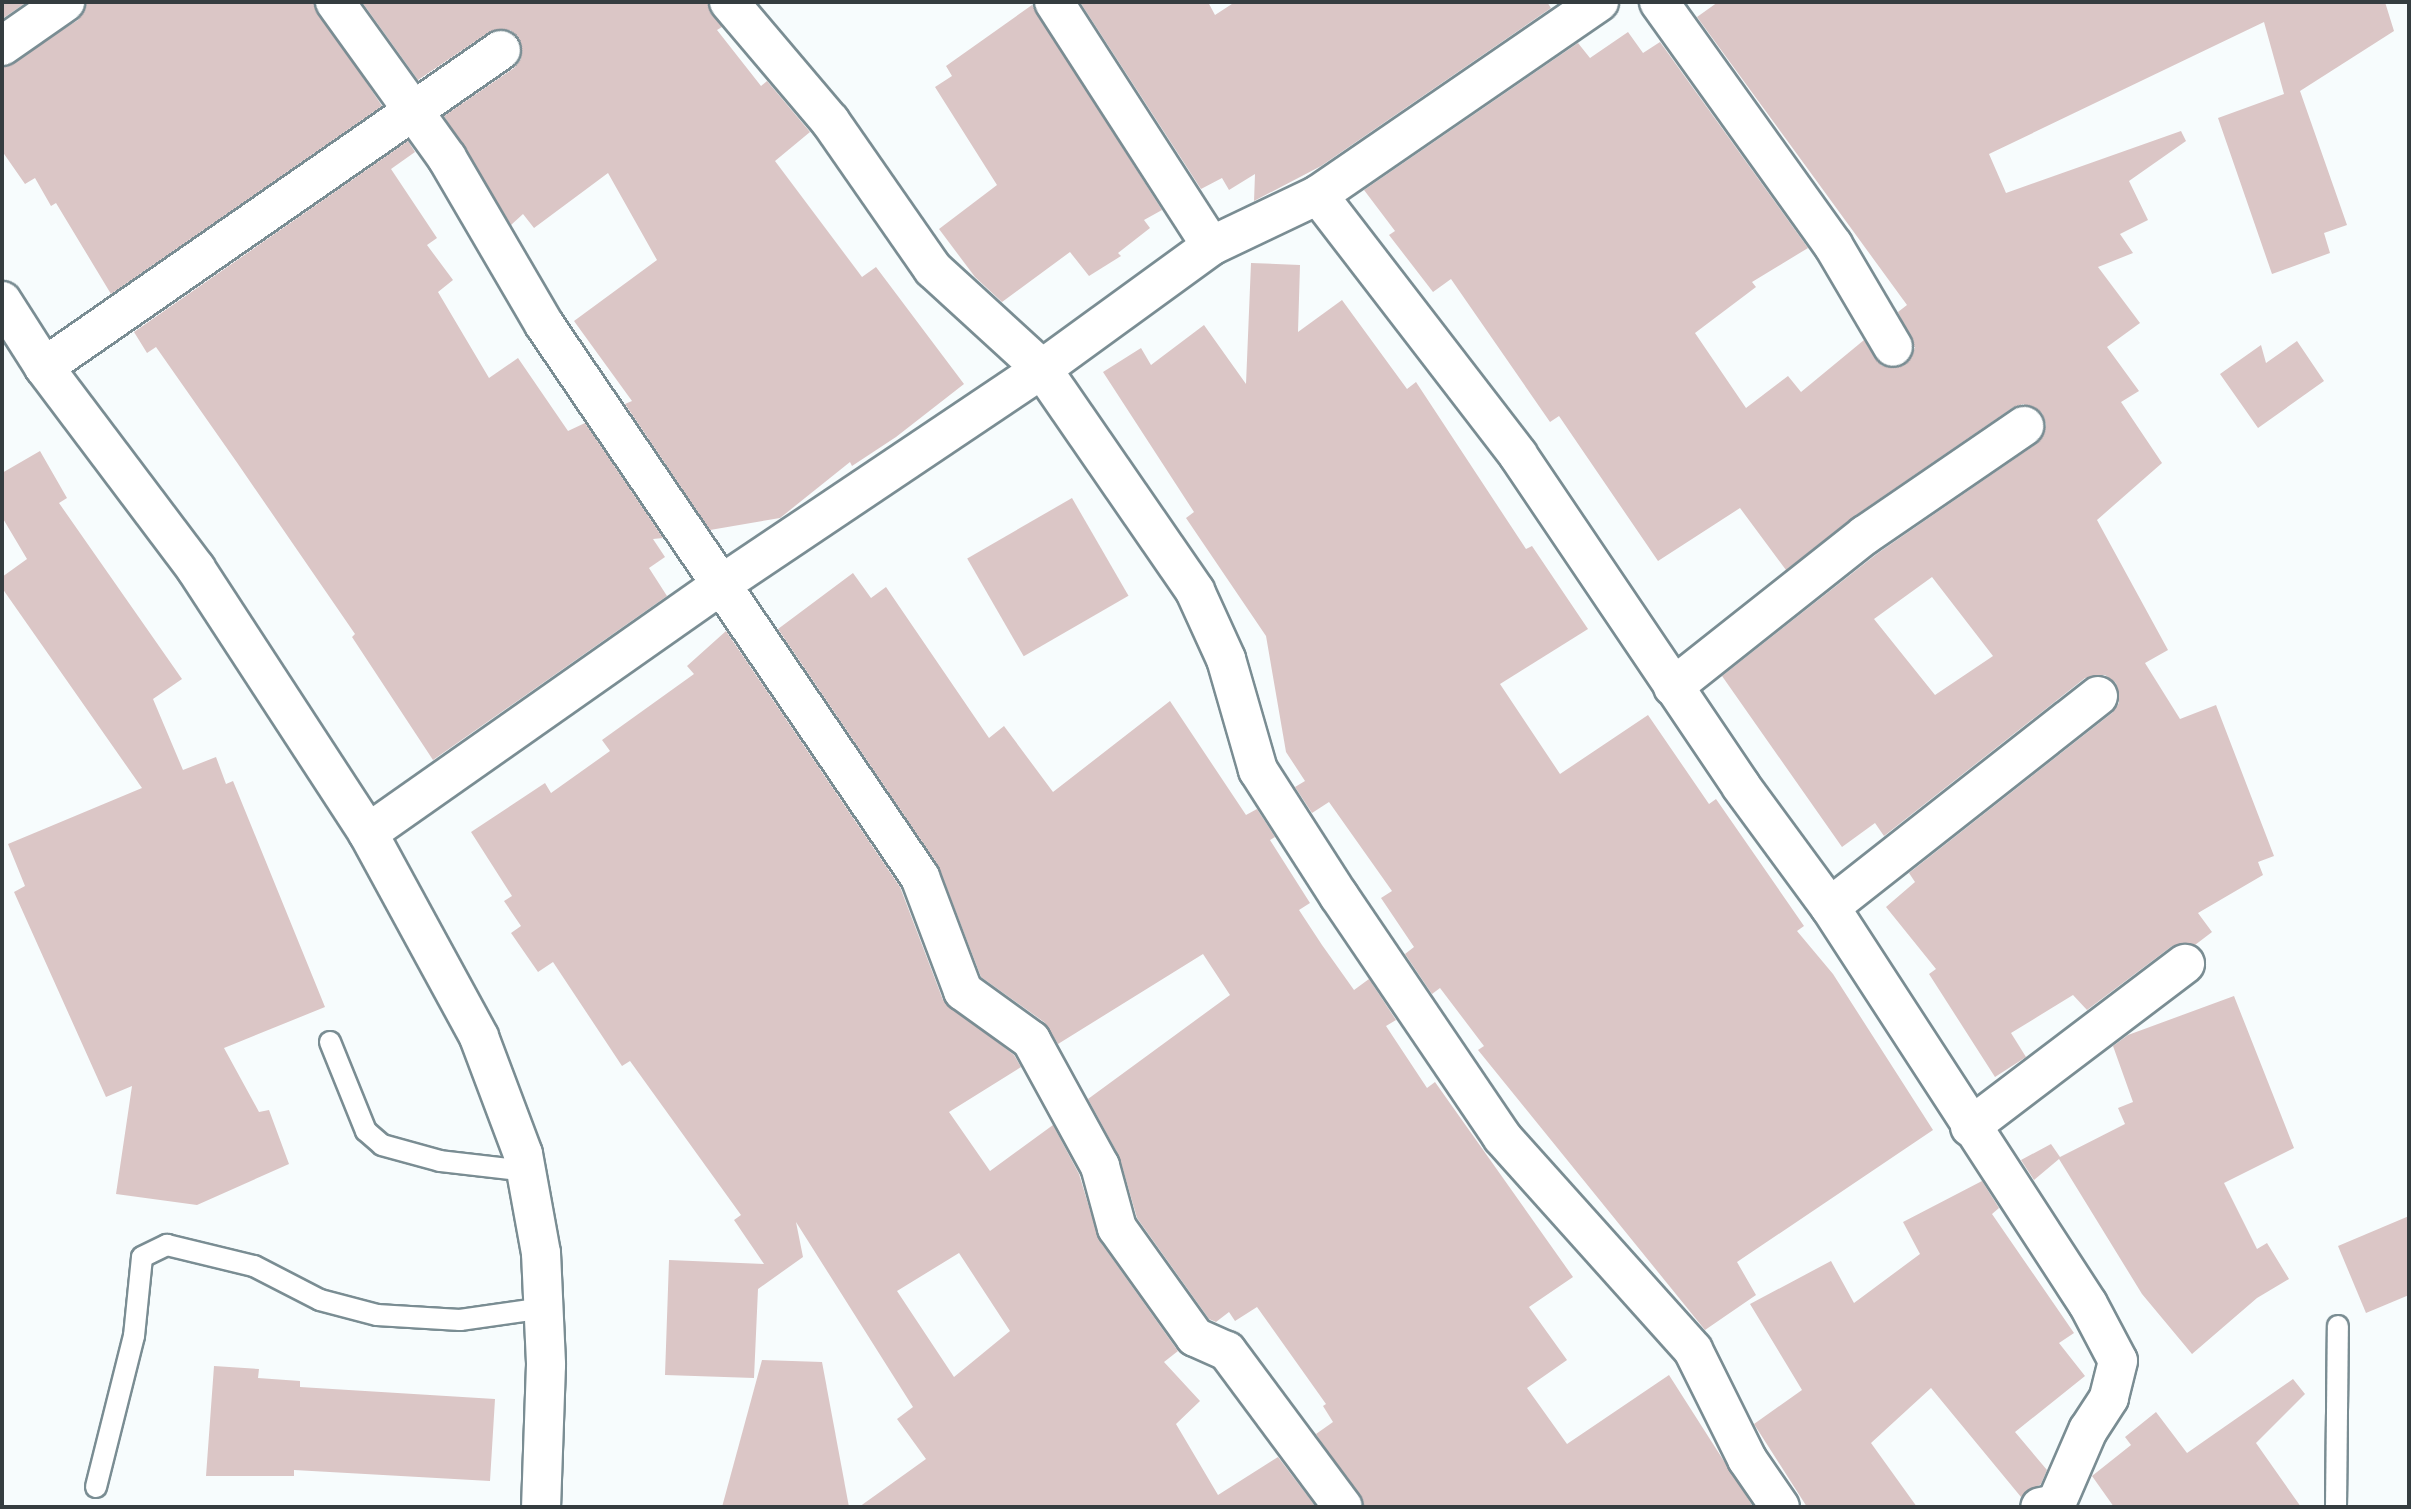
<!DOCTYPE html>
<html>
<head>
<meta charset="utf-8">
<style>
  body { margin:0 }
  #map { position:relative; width:2411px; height:1509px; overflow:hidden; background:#f7fcfd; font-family:Manrope,sans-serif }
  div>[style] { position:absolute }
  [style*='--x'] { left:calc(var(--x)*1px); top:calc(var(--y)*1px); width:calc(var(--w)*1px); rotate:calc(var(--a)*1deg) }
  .building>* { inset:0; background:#dbc6c6; transform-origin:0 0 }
  .roads { filter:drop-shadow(2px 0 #7a8d93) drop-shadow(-2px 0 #7a8d93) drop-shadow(0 2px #7a8d93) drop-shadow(0 -2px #7a8d93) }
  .service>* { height:20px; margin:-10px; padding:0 10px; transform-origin:10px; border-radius:10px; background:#fff }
  .minor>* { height:38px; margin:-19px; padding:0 19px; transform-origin:19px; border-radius:19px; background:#fff }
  span { translate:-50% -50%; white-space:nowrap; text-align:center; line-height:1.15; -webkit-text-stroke:7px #fff; paint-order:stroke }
  .frame { position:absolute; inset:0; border:4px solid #353d40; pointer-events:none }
</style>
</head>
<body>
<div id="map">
  <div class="building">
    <div style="clip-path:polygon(2px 2px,27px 2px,2px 19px)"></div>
    <div style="clip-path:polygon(87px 2px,313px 2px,382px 106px,111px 294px,56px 203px,51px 206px,35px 178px,25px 184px,2px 151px,2px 68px,78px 20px)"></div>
    <div style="clip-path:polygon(362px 2px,708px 2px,722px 27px,717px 30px,761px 86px,767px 81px,810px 132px,775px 161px,862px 277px,876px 267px,964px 384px,896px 437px,852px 466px,850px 462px,780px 518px,710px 530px,625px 404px,632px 401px,574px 321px,657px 260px,608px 173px,534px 228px,523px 214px,511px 225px,444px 116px,514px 68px,521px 59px,519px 38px,510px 30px,489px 32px,418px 80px)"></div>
    <div style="clip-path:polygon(1080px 2px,1208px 2px,1215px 15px,1235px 2px,1547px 2px,1551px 8px,1321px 166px,1254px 201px,1255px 174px,1229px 190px,1222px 178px,1201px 189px)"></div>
    <div style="clip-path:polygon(evenodd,1718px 2px,2385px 2px,2394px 31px,2300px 91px,2347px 225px,2324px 233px,2330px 253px,2272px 274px,2218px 118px,2284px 94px,2264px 22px,1989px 154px,2006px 193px,2181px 131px,2186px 141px,2129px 181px,2148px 220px,2120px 234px,2133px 253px,2098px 267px,2140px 323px,2107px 347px,2139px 391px,2121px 402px,2162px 463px,2097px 520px,2168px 650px,2145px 663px,2180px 719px,2216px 705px,2274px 856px,2258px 862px,2263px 875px,2198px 913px,2212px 932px,2195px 945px,2172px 946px,2087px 1010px,2073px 995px,2011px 1033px,2026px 1057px,1995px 1077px,1929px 974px,1936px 969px,1886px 907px,1915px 882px,1909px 873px,2112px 713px,2119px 703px,2116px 683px,2105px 675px,2085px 678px,1884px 836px,1875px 823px,1842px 847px,1722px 676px,1878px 553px,2036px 444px,2046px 425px,2042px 413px,2023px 404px,2012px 408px,1853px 517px,1786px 570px,1740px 508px,1658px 561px,1559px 416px,1550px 422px,1451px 279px,1433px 292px,1389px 235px,1395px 231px,1364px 190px,1578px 43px,1590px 58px,1628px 32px,1643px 53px,1660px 42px,1808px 248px,1752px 282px,1756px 287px,1695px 333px,1746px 408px,1788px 376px,1801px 392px,1864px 340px,1882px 366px,1903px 366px,1915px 348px,1898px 312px,1907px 305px,1697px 17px,1718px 2px,1932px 577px,1993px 656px,1935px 695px,1874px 619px,1932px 577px)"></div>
    <div style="clip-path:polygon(1032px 5px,1162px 210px,1144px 220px,1150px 228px,1118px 253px,1121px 256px,1089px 276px,1070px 252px,1002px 302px,975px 277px,939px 229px,997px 185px,935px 87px,952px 76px,946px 66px)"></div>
    <div style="clip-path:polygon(408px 141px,415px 152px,391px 169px,437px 238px,427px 245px,453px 280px,438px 292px,489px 378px,518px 358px,568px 431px,585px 423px,663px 538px,653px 539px,665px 557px,649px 568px,667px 596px,433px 760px,352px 637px,355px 634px,238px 464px,156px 347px,147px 353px,134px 332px)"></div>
    <div style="clip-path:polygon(1251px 263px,1300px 265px,1298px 332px,1342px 300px,1407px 389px,1416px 382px,1526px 549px,1532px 546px,1588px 629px,1500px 684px,1560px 774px,1648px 715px,1709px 804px,1716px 799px,1804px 926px,1797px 931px,1833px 974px,1933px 1130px,1737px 1262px,1756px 1295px,1705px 1330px,1478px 1050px,1484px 1046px,1440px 988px,1432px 994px,1405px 954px,1414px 947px,1381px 898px,1392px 891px,1329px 802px,1312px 813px,1295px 787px,1305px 781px,1286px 752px,1266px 636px,1186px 518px,1194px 512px,1103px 372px,1141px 348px,1151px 365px,1204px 325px,1246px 384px)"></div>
    <div style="clip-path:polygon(2297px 341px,2324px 381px,2258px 428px,2220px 374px,2261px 345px,2266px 363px)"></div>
    <div style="clip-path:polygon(40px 451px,67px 498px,59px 503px,182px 679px,153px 699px,183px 770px,216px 757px,226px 784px,233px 781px,325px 1007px,224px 1048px,259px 1112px,269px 1110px,289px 1164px,197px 1205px,116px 1194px,132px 1086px,106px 1097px,14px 892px,25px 886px,8px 844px,142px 788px,2px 588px,2px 577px,27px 559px,2px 517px,2px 473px)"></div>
    <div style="left:1072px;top:498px;width:113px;height:121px;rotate:60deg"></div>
    <div style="clip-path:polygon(853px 573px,871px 598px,886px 587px,989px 738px,1004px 726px,1053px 792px,1170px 701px,1246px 815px,1257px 809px,1275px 837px,1270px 840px,1310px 903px,1299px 910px,1322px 945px,1354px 990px,1369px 979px,1396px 1020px,1386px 1026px,1427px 1088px,1435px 1082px,1573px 1277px,1529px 1307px,1567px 1360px,1527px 1388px,1567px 1444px,1669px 1375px,1752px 1505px,1365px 1507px,1316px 1434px,1333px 1422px,1323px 1406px,1326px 1404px,1257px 1307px,1235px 1321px,1229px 1312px,1216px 1322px,1209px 1319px,1137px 1218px,1119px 1156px,1088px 1099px,1230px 995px,1203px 954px,1058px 1044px,1044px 1022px,981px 977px,938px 865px,778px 629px)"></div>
    <div style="clip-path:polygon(evenodd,726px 631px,900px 887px,943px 1000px,1014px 1055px,1021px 1067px,949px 1112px,990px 1171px,1053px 1125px,1079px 1174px,1099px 1240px,1178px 1351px,1164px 1362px,1200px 1401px,1176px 1424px,1218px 1495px,1278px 1457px,1316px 1507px,859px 1507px,926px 1459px,897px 1419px,913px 1407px,796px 1222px,803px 1257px,758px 1289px,754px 1378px,665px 1375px,669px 1260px,764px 1264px,734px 1220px,741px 1215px,630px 1061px,622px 1066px,553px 962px,538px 972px,511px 933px,521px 926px,504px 901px,512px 896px,471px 832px,545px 783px,551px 793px,610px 751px,602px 740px,694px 674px,687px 666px,726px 631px,959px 1253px,1010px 1331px,954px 1377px,897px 1291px,959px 1253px)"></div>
    <div style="clip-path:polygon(2234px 996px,2294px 1148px,2224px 1183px,2257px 1249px,2267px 1243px,2289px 1279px,2257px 1298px,2192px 1354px,2142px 1294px,2059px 1159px,2034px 1180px,2021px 1160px,2051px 1144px,2060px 1157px,2125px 1124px,2118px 1108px,2133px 1102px,2113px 1046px,2128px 1035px)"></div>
    <div style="clip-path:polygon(1982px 1181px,1999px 1208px,1992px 1214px,2074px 1333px,2059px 1343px,2085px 1376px,2015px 1432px,2047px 1470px,2041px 1484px,2021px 1497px,1931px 1388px,1871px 1443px,1917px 1507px,1807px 1507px,1754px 1424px,1802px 1390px,1750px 1304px,1831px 1261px,1854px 1303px,1920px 1254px,1903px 1222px)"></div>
    <div style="clip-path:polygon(2409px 1216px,2409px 1295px,2366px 1313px,2338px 1246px)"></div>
    <div style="clip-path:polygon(762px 1360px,822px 1362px,849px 1507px,722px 1507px)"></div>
    <div style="clip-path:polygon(214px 1366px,259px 1369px,258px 1378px,300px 1381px,300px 1387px,495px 1399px,490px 1481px,294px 1470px,294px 1476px,206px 1476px)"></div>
    <div style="clip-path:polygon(2293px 1379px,2305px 1394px,2256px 1443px,2301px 1507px,2114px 1507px,2092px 1476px,2131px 1445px,2125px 1437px,2156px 1412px,2187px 1453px)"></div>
  </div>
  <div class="roads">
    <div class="service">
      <div style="--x:330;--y:1042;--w:96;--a:68"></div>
      <div style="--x:366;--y:1131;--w:21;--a:41"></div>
      <div style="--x:382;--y:1145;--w:60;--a:15.4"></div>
      <div style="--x:440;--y:1161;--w:87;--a:6.6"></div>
      <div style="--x:96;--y:1487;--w:156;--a:-75.9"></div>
      <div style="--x:134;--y:1336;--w:79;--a:-84.2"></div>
      <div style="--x:142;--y:1257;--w:28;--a:-26"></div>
      <div style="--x:167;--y:1245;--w:89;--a:13.6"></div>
      <div style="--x:254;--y:1266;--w:74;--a:27.3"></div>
      <div style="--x:320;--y:1300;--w:59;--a:14.7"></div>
      <div style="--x:377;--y:1315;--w:83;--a:3.4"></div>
      <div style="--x:460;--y:1320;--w:85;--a:-8.1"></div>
      <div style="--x:2336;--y:1507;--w:181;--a:-89.4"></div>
    </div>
    <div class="minor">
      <div style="--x:335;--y:2;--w:192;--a:54.3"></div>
      <div style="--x:447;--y:158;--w:192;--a:59.7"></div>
      <div style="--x:544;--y:324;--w:669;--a:55.79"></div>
      <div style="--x:920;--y:877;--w:122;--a:69.3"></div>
      <div style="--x:963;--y:991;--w:84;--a:35.8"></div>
      <div style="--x:1031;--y:1040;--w:144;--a:61.3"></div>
      <div style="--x:1100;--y:1166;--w:64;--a:74.7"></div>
      <div style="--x:1117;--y:1228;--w:134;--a:54.4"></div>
      <div style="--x:1195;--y:1337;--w:35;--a:24"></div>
      <div style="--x:1227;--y:1351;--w:194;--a:53.4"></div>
      <div style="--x:729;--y:2;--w:156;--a:49.7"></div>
      <div style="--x:830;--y:121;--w:180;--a:55.2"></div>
      <div style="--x:933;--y:269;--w:148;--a:42.5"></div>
      <div style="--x:1042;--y:369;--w:270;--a:55.4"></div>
      <div style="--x:1195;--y:591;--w:75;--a:65.5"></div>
      <div style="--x:1226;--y:659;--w:116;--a:73.9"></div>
      <div style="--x:1258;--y:770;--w:150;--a:57.3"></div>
      <div style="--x:1339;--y:896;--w:291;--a:55.9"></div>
      <div style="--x:1502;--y:1137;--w:286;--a:48.1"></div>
      <div style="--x:1693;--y:1350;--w:122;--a:63.6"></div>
      <div style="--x:1747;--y:1459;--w:58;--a:55.5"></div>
      <div style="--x:1054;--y:2;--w:290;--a:57.2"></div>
      <div style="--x:1659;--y:2;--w:299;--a:54.4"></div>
      <div style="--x:1833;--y:245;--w:118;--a:59.5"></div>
      <div style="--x:2;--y:46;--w:77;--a:-34.9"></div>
      <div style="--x:1318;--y:195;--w:328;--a:52.4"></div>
      <div style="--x:1518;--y:455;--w:399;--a:56"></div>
      <div style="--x:1741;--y:786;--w:150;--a:53.7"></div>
      <div style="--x:1830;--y:907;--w:473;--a:57"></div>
      <div style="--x:2088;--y:1304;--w:64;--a:62.2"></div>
      <div style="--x:2118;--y:1361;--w:38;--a:104"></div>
      <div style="--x:2109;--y:1398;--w:38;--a:123"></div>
      <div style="--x:2088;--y:1430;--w:81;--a:113.4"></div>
      <div style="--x:2056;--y:1504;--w:16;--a:169"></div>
      <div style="--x:2;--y:301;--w:78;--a:57.5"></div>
      <div style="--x:44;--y:367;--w:253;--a:53"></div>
      <div style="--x:196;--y:569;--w:315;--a:56.9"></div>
      <div style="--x:368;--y:833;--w:232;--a:61.4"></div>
      <div style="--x:479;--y:1037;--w:125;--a:69.4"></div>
      <div style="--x:523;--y:1154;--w:101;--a:79.7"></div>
      <div style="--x:541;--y:1253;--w:112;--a:87.4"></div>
      <div style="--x:546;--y:1365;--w:142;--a:92"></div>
      <div style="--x:44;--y:367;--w:556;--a:-34.75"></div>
      <div style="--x:1673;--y:687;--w:245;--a:-38.4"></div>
      <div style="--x:1865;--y:535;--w:193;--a:-34.4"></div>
      <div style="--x:368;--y:833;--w:429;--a:-35.1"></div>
      <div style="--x:719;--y:586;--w:389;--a:-33.9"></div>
      <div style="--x:1042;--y:369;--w:209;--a:-36"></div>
      <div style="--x:1211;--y:246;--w:119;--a:-25.5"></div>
      <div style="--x:1318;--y:195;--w:341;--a:-34.5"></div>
      <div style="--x:1830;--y:907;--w:341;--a:-38.2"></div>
      <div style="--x:1970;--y:1127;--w:270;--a:-37.2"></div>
    </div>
  </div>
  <div class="frame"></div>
</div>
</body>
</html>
